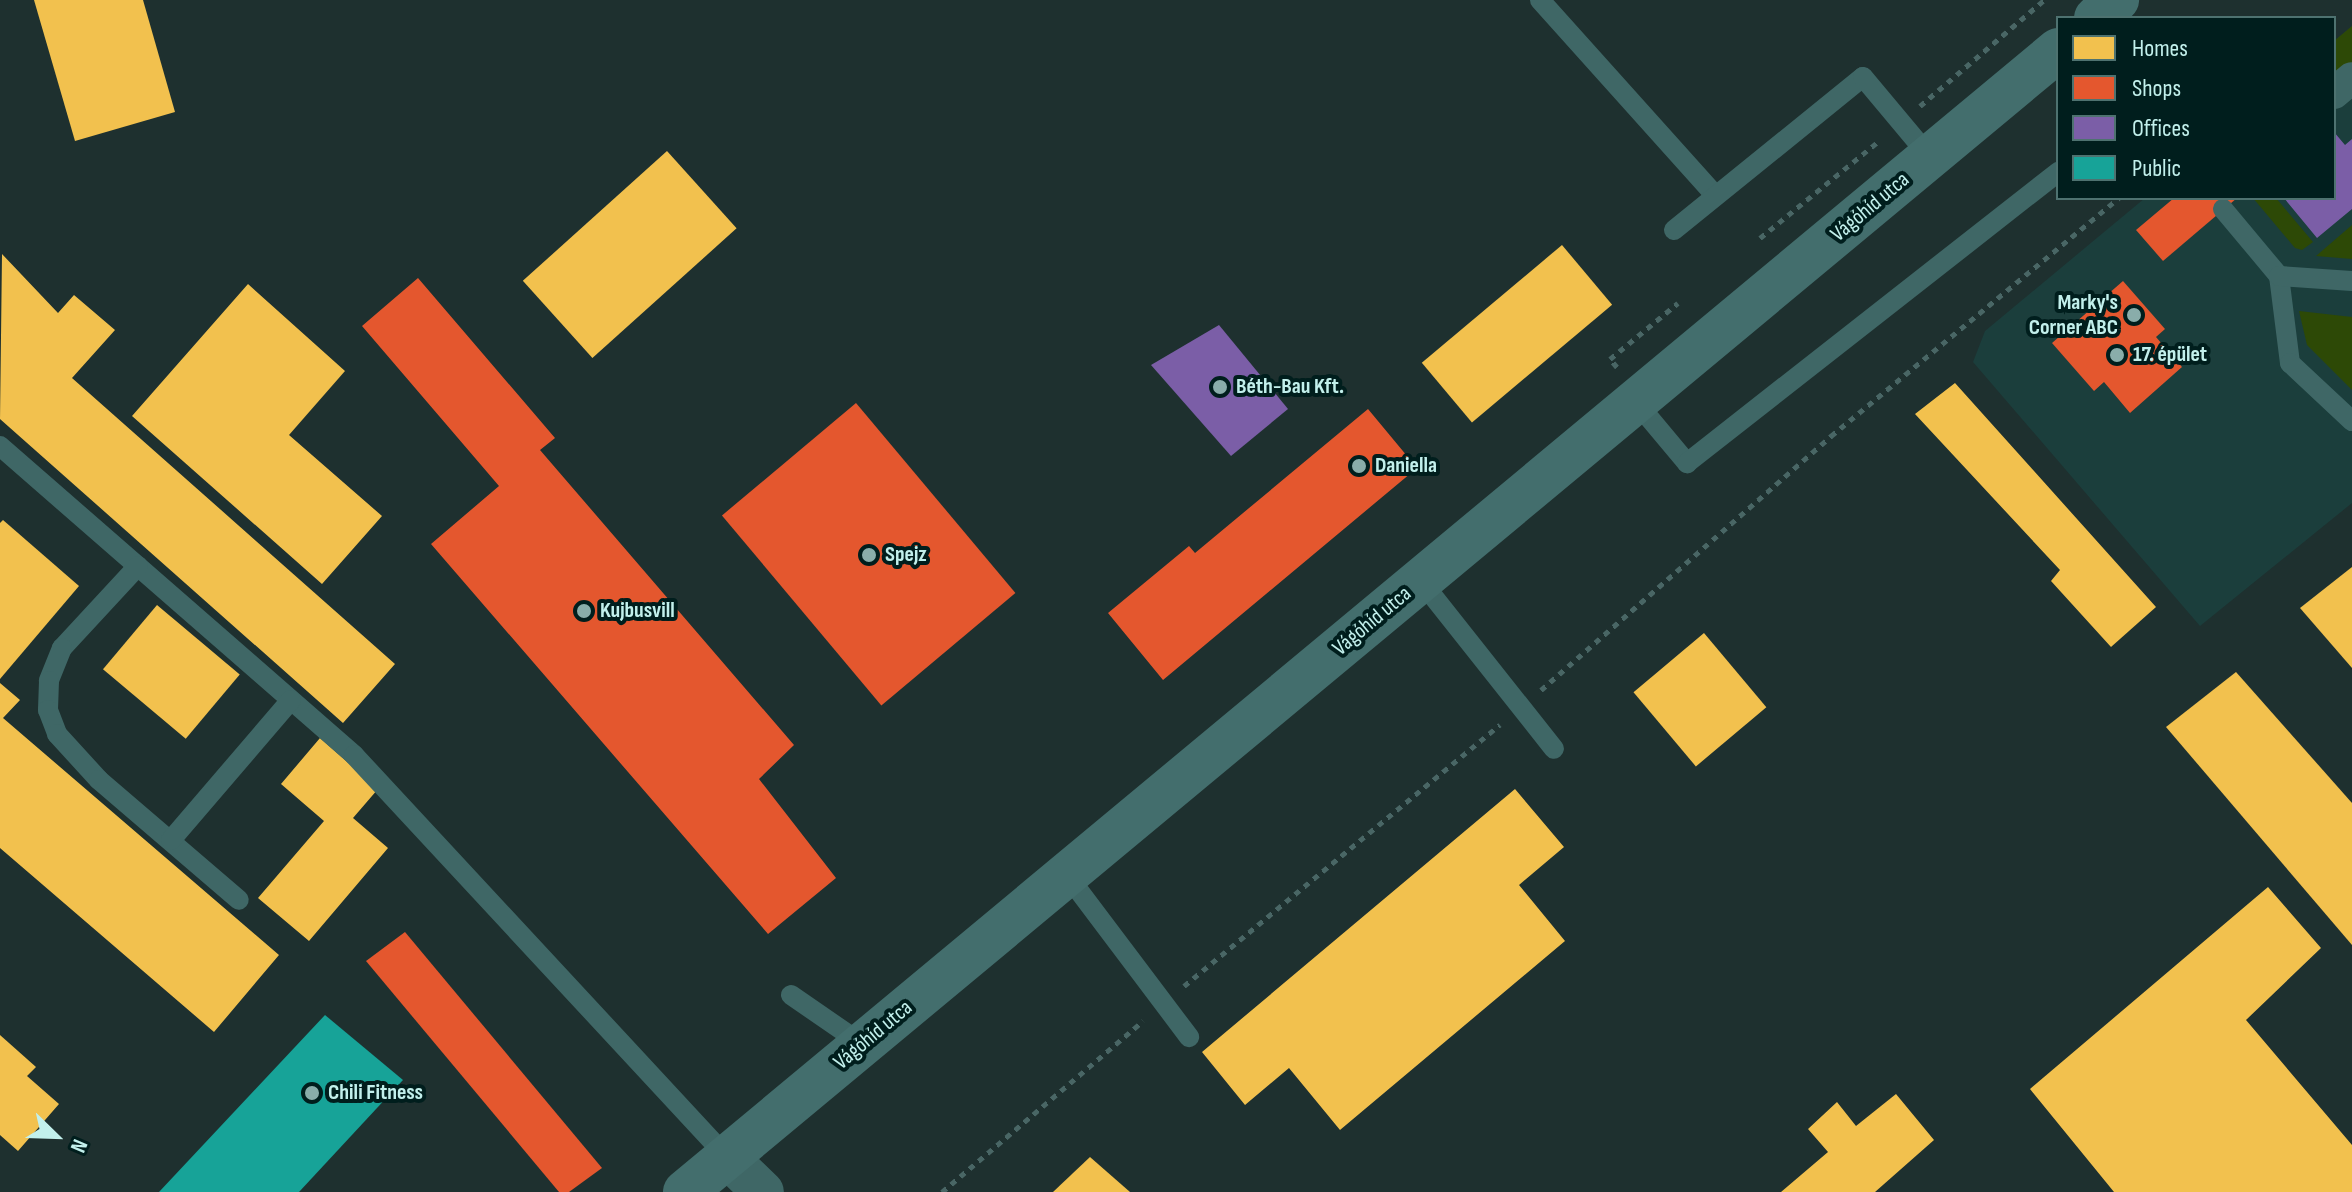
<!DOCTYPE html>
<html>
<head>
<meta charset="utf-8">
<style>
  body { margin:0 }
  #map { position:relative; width:2352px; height:1192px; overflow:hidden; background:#1e302f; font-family:"Sofia Sans Condensed",sans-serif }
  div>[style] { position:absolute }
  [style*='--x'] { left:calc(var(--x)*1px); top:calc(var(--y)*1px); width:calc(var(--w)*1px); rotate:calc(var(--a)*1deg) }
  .built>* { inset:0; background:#1b3e3c }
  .green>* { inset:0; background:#2d4906 }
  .homes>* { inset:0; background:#f2c14e; transform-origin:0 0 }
  .shops>* { inset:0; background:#e4572e; transform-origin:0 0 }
  .offices>* { inset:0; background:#7b5ea7 }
  .public>* { inset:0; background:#17a398 }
  .path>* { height:5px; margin-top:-2.5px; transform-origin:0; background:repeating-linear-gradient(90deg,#496665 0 6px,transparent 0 12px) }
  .service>* { height:20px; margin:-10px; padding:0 10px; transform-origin:10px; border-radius:10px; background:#3f6766 }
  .pedestrian>* { height:32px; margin:-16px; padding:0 16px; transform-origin:16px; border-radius:16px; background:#3f6766 }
  .minor>* { height:42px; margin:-21px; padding:0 21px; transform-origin:21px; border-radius:21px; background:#3f6766 }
  .secondary>* { height:44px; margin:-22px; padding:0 22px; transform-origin:22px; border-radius:22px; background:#436e6d }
  .dots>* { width:22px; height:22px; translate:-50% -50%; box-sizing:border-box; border:4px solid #001e1d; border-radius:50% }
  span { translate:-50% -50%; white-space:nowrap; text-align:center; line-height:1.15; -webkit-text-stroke:8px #001e1d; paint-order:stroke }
  .street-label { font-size:22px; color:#c2f0ec }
  .poi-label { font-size:22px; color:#c2f0ec; font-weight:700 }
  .right { translate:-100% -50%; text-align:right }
  .left { translate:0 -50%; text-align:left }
  .legend { position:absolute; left:2056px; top:16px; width:280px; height:184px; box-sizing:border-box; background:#001e1d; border:2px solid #4e7270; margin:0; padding:10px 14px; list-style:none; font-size:24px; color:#c2f0ec }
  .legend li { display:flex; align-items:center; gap:16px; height:40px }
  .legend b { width:40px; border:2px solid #4e7270 }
  .north { position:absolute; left:16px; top:1096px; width:80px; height:80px; -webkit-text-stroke:6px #001e1d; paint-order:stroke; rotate:113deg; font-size:22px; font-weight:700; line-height:32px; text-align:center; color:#c2f0ec }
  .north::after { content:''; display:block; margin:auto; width:28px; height:36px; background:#c2f0ec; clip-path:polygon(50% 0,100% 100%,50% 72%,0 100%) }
</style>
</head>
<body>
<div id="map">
  <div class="built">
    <div style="clip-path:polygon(2352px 26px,2352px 503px,2200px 626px,1973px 362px,1985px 331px,2145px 198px,2334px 198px,2334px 41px)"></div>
  </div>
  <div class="green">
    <div style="clip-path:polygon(2352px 26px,2352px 66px,2334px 80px,2334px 41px)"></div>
    <div style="clip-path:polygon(2253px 198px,2276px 198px,2313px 242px,2302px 250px,2295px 248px)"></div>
    <div style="clip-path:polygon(2352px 225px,2352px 259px,2316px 256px)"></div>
    <div style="clip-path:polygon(2299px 311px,2352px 317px,2352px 390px,2307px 345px)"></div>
  </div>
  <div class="homes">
    <div style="clip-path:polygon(34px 0,143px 0,175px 112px,75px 141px)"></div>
    <div style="left:667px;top:151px;width:104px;height:194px;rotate:48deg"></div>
    <div style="left:1562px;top:245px;width:78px;height:183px;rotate:50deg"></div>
    <div style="clip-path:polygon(2px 254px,58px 313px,74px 295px,115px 330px,72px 378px,395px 664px,343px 723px,0 419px)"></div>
    <div style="clip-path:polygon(248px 284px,345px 371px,289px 435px,382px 516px,322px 584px,132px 416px)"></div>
    <div style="clip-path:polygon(1955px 383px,2156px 607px,2111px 647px,2051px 581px,2060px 570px,1915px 414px)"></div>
    <div style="clip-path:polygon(3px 520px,79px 586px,0 679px,0 523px)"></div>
    <div style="clip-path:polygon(2352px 567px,2352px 668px,2300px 608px)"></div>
    <div style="left:157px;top:605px;width:108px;height:84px;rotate:40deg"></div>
    <div style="left:1704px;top:633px;width:97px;height:92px;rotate:50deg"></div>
    <div style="clip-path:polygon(2236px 672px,2352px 803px,2352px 945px,2166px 727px)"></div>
    <div style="clip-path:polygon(0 683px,20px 700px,3px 718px,279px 955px,214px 1032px,0 848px)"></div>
    <div style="clip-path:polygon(320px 738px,378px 789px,353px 818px,388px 848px,309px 941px,258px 898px,324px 821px,281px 784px)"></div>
    <div style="clip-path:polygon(1515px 789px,1564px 847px,1519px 885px,1565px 941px,1340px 1130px,1289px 1068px,1245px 1105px,1202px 1052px)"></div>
    <div style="clip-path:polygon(2268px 887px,2321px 948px,2246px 1020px,2352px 1145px,2352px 1192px,2114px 1192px,2030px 1089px)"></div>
    <div style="clip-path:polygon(0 1035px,36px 1067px,27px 1076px,59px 1104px,18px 1151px,0 1135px)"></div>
    <div style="clip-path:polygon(1896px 1094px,1934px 1140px,1875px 1192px,1781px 1192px,1828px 1152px,1808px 1129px,1837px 1102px,1856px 1126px)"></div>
    <div style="clip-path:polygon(1090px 1157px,1130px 1192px,1053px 1192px)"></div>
  </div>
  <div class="shops">
    <div style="clip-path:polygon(2174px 198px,2237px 198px,2163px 261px,2136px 230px)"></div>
    <div style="clip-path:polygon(418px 278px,555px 438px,540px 450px,794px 745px,759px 779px,836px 878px,768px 934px,431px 544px,499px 486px,362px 326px)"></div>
    <div style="clip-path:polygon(2123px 281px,2165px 329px,2156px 337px,2182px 367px,2130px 413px,2104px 382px,2094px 391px,2052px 343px)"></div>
    <div style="left:856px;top:403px;width:248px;height:175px;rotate:50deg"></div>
    <div style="clip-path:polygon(1368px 409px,1417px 468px,1163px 680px,1108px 613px,1189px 546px,1195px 553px)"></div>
    <div style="clip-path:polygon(405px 932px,602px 1168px,569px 1192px,559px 1192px,366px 961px)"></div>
  </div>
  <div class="offices">
    <div style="clip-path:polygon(2334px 132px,2345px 145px,2352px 139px,2352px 209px,2317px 238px,2284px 198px,2334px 198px)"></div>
    <div style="clip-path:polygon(1219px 325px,1288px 409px,1231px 456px,1151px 365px)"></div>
  </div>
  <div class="public">
    <div style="clip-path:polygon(325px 1015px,403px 1080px,299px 1192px,159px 1192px)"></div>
  </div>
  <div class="path">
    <div style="--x:1920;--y:106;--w:163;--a:-40.5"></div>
    <div style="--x:1760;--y:238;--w:154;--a:-39.2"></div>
    <div style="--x:1617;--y:367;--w:11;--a:-131"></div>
    <div style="--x:1610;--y:359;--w:88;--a:-39.5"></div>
    <div style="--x:1541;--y:690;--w:386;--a:-41.2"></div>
    <div style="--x:1831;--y:436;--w:374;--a:-39.6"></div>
    <div style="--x:1184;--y:986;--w:410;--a:-39.6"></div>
    <div style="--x:942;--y:1192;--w:264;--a:-40.4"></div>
  </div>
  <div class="service">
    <div style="--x:1540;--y:0;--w:262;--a:48.1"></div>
    <div style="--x:2223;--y:209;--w:87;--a:50.1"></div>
    <div style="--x:2279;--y:276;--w:88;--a:82.8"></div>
    <div style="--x:2290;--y:363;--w:85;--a:43.1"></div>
    <div style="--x:1674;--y:230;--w:243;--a:-39"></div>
    <div style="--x:1863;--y:77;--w:104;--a:50.1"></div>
    <div style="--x:2279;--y:276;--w:73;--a:3.9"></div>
    <div style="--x:1636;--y:402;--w:80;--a:50.1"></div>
    <div style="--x:1687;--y:463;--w:472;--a:-38.1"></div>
    <div style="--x:0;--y:446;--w:470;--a:41.1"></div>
    <div style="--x:354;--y:755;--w:548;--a:47.14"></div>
    <div style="--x:138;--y:566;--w:112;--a:132.8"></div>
    <div style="--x:62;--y:648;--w:35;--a:112"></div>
    <div style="--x:49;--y:681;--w:29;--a:92"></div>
    <div style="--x:48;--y:710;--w:26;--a:69"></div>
    <div style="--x:57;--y:734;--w:62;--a:47.6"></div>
    <div style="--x:99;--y:780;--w:184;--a:40.6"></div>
    <div style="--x:1421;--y:581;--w:214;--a:51.6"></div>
    <div style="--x:171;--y:840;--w:184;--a:-49.4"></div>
    <div style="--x:1067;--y:875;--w:203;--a:53"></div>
    <div style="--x:791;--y:995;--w:86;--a:34.6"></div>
  </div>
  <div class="pedestrian">
    <div style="--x:2334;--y:93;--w:23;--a:-40"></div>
  </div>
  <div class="minor">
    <div style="--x:727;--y:1157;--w:50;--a:44.2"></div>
  </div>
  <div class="secondary">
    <div style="--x:2096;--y:18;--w:28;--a:-41"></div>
    <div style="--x:685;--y:1192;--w:1786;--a:-39.75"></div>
  </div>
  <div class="dots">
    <div style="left:2134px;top:315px;background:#89adaa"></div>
    <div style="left:2117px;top:355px;background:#89adaa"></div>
    <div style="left:1220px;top:387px;background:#89adaa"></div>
    <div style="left:1359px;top:466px;background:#89adaa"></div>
    <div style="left:869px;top:555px;background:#89adaa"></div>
    <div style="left:584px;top:611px;background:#89adaa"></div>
    <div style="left:312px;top:1093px;background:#89adaa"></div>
  </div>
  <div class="street-label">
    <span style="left:1870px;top:207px;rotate:-40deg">Vágóhíd utca</span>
    <span style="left:1372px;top:621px;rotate:-40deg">Vágóhíd utca</span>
    <span style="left:873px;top:1035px;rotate:-40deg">Vágóhíd utca</span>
  </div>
  <div class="poi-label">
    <span class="right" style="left:2118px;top:315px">Marky's<br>Corner ABC</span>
    <span class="left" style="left:2133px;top:355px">17. épület</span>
    <span class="left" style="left:1236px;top:387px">Béth-Bau Kft.</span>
    <span class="left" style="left:1375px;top:466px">Daniella</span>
    <span class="left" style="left:885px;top:555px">Spejz</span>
    <span class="left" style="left:600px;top:611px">Kujbusvill</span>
    <span class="left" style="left:328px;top:1093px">Chili Fitness</span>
  </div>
  <ul class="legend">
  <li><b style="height:22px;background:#f2c14e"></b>Homes</li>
  <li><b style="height:22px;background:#e4572e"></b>Shops</li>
  <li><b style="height:22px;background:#7b5ea7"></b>Offices</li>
  <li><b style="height:22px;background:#17a398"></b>Public</li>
  </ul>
  <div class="north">N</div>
</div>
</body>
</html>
